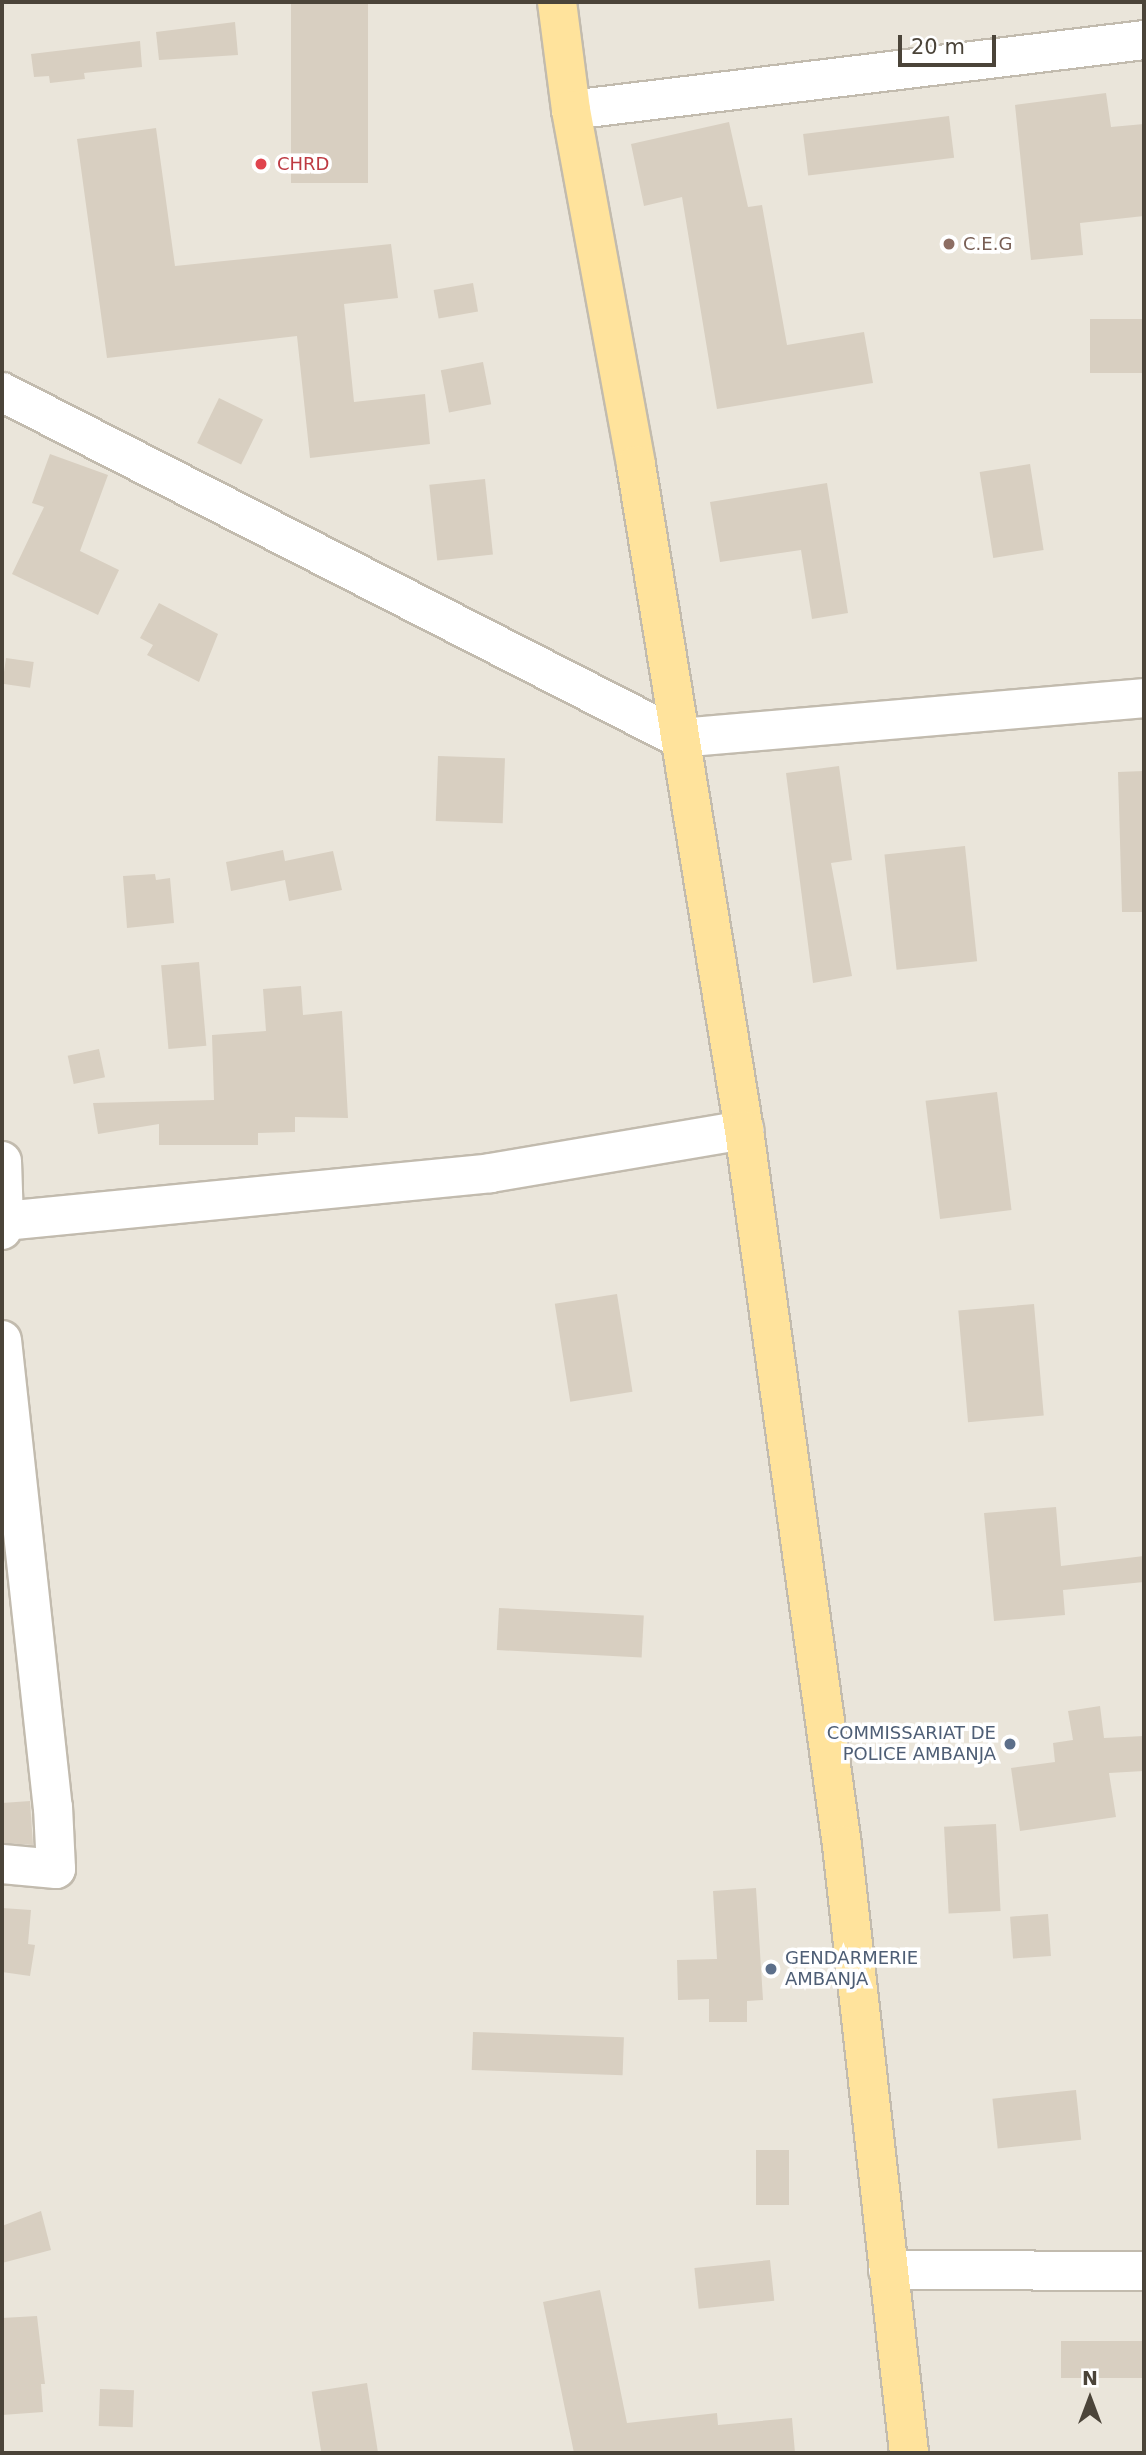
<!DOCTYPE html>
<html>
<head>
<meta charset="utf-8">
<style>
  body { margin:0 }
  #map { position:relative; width:1146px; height:2455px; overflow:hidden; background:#f6f3ec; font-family:"DejaVu Sans",sans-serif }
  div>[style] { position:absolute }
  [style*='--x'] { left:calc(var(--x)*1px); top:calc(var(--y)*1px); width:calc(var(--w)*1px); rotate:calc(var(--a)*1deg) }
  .residential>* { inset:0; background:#eae5da; transform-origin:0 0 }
  .building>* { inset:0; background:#d8cfc1; transform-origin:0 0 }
  .roads { filter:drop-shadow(2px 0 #c2bbae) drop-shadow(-2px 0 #c2bbae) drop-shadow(0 2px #c2bbae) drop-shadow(0 -2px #c2bbae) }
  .minor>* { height:38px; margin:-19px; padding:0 19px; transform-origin:19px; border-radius:19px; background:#fff }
  .primary>* { height:38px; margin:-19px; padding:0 19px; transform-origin:19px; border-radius:19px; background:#ffe39c }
  .dots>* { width:19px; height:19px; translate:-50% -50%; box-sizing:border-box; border:4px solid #fff; border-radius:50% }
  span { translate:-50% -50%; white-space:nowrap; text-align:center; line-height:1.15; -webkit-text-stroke:7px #fff; paint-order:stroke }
  .health-label { font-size:18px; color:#be3a42 }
  .left { translate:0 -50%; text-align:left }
  .education-label { font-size:18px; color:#785e54 }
  .service-label { font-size:18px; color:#4e5e75 }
  .right { translate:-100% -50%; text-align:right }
  .frame { position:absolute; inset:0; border:4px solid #4b4439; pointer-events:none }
  .north { position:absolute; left:1055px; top:2364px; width:70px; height:70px; -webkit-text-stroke:5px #fff; paint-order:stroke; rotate:0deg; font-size:19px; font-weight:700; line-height:28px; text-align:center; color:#4b4439 }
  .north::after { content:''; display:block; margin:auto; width:24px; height:32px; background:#4b4439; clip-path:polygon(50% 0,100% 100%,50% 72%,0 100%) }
  .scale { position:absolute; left:898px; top:35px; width:98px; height:32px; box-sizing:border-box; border:4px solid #4b4439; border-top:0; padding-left:9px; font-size:21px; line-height:24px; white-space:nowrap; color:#4b4439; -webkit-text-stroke:5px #fff; paint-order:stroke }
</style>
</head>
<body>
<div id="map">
  <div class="residential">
    <div style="left:2px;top:2px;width:1142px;height:2451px"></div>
  </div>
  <div class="building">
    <div style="left:291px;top:2px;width:77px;height:181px"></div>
    <div style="clip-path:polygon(235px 22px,238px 55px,159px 60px,156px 32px)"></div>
    <div style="clip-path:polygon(140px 41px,142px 67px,84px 73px,85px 79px,50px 83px,49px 76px,34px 77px,31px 54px)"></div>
    <div style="clip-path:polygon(1106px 93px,1111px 127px,1144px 124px,1144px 216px,1080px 223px,1083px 255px,1031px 260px,1015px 105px)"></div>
    <div style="left:949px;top:116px;width:42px;height:147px;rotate:83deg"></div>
    <div style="clip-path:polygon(729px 122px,748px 207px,762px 205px,787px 345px,864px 332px,873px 383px,717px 409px,682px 197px,644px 206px,631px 144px)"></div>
    <div style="clip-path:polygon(156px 128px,175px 266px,391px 244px,398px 298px,344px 304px,354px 402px,425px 394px,430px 444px,310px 458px,297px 336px,107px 358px,77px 139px)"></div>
    <div style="left:473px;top:283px;width:29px;height:40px;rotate:80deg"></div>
    <div style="left:1144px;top:319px;width:54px;height:54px;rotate:90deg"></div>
    <div style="left:483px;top:362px;width:43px;height:43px;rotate:79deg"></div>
    <div style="left:219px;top:398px;width:49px;height:50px;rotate:26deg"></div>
    <div style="clip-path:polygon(50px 454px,108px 475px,80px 551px,119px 570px,98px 615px,12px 574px,44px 507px,32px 503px)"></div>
    <div style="left:1030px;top:464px;width:87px;height:51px;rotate:81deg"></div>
    <div style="left:485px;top:479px;width:76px;height:56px;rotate:84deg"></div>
    <div style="clip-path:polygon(827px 483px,848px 613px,812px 619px,801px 550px,720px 562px,710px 502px)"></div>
    <div style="clip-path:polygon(159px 603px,218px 634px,199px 682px,147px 655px,153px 645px,140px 638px)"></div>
    <div style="left:6px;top:658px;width:28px;height:26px;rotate:8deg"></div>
    <div style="left:438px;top:756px;width:67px;height:65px;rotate:2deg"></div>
    <div style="clip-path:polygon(839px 766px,852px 860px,831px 863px,852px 976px,813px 983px,786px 773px)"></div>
    <div style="clip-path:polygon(1144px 771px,1144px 912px,1122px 912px,1118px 772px)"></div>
    <div style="left:965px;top:846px;width:116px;height:81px;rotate:84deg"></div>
    <div style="clip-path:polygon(283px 850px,285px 861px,333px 851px,342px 890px,289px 901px,285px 880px,231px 891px,226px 862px)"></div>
    <div style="clip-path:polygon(155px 874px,156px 880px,170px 878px,174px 923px,127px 928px,123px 876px)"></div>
    <div style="left:199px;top:962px;width:84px;height:38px;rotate:85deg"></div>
    <div style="clip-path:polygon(301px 986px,303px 1015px,342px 1011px,348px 1118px,295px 1117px,295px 1132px,258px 1133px,258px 1145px,159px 1145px,159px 1124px,98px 1134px,93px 1103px,214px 1100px,212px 1035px,266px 1031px,263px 989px)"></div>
    <div style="left:99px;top:1049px;width:29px;height:32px;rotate:78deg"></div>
    <div style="left:997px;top:1092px;width:119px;height:72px;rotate:83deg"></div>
    <div style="left:617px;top:1294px;width:99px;height:63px;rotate:81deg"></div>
    <div style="left:1034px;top:1304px;width:112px;height:76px;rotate:85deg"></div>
    <div style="clip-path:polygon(1056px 1507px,1061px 1566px,1144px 1556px,1144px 1582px,1063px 1590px,1065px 1615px,994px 1621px,984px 1513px)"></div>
    <div style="left:499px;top:1608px;width:145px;height:42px;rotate:3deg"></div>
    <div style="clip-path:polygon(1100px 1706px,1104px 1738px,1144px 1736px,1144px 1771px,1109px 1773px,1116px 1817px,1020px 1831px,1011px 1768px,1055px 1762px,1053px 1743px,1073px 1740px,1068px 1711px)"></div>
    <div style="clip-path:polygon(30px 1801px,33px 1845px,2px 1843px,2px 1803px)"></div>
    <div style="left:996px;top:1824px;width:87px;height:52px;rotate:87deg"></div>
    <div style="clip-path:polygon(756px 1888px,763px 2000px,747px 2001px,747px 2022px,709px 2022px,709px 1999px,678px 2000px,677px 1960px,717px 1959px,713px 1891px)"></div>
    <div style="clip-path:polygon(2px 1908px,31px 1910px,28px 1944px,35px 1945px,30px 1976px,2px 1972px)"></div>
    <div style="left:1048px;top:1914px;width:42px;height:38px;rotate:86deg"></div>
    <div style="left:473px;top:2032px;width:151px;height:38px;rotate:2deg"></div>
    <div style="left:1076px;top:2090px;width:50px;height:84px;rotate:84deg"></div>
    <div style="left:756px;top:2150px;width:33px;height:55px"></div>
    <div style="clip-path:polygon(41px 2211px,51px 2250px,2px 2263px,2px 2226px)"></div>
    <div style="left:770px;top:2260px;width:41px;height:76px;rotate:84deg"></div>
    <div style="clip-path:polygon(600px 2290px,627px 2423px,717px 2413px,718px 2425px,792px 2418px,795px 2453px,574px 2453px,543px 2302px)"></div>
    <div style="clip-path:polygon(37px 2316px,45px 2384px,41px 2384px,43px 2412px,2px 2415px,2px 2318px)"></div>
    <div style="left:1144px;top:2341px;width:37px;height:83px;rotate:90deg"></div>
    <div style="left:367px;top:2383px;width:71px;height:56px;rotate:81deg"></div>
    <div style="left:100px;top:2389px;width:34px;height:37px;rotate:2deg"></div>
  </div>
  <div class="roads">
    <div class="minor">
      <div style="--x:571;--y:110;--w:577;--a:-6.96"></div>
      <div style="--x:2;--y:392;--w:760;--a:27.07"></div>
      <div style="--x:679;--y:738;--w:467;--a:-4.9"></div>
      <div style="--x:2;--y:1161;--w:60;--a:88.1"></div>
      <div style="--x:2;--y:1230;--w:9;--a:-77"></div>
      <div style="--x:4;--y:1221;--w:488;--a:-5.6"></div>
      <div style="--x:490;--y:1173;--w:258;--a:-9.6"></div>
      <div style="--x:2;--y:1340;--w:470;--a:83.8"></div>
      <div style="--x:53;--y:1807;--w:62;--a:87.2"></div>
      <div style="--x:56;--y:1869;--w:54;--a:-174.7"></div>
      <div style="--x:888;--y:2270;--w:256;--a:0.2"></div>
    </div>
    <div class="primary">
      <div style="--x:557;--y:2;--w:109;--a:82.6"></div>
      <div style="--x:571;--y:110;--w:361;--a:79.6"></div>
      <div style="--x:636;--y:465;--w:674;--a:80.78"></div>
      <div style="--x:744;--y:1130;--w:722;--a:82.2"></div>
      <div style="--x:842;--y:1845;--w:612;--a:83.71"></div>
    </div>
  </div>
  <div class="dots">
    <div style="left:261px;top:164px;background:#e0444e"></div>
    <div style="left:949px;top:244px;background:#8d6e63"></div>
    <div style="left:1010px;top:1744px;background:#5c6f8a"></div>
    <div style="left:771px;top:1969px;background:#5c6f8a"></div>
  </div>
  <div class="health-label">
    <span class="left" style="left:277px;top:164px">CHRD</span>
  </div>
  <div class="education-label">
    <span class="left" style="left:963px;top:244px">C.E.G</span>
  </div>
  <div class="service-label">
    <span class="right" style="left:996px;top:1744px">COMMISSARIAT DE<br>POLICE AMBANJA</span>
    <span class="left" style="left:785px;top:1969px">GENDARMERIE<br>AMBANJA</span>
  </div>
  <div class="frame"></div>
  <div class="north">N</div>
  <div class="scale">20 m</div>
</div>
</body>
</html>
